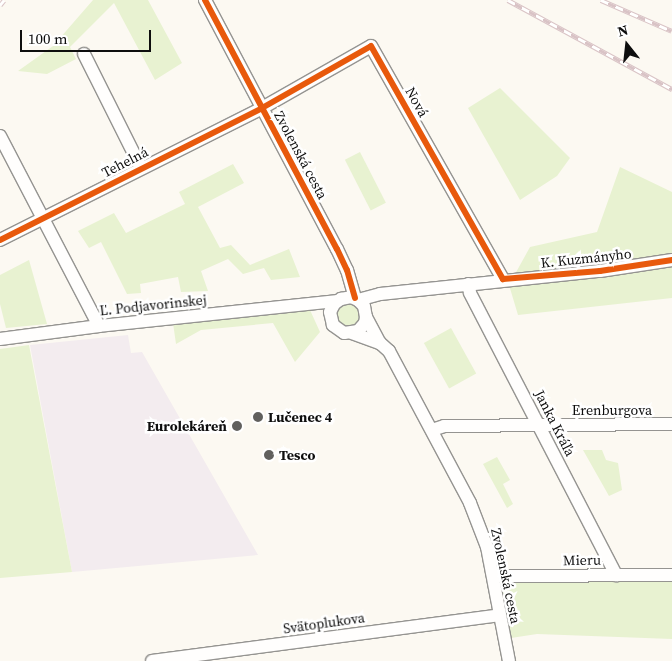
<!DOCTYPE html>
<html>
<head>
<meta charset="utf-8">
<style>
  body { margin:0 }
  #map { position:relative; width:672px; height:661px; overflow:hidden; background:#fcf9f2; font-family:"Source Serif 4",serif }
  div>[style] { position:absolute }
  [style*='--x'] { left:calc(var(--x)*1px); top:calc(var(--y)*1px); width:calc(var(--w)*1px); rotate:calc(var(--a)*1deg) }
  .industrial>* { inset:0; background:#f3ecef }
  .green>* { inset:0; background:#e8f2d1; transform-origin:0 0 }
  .round { border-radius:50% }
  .roads { filter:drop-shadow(1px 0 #959491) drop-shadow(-1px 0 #959491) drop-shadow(0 1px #959491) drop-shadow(0 -1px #959491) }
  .minor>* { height:12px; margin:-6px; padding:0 6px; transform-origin:6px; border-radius:6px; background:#fffefd }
  .rail>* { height:4.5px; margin-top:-2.25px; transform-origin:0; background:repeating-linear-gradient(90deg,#fff 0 8px,#d9c3c6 0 16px); box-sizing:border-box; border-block:1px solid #d9c3c6 }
  .cycleway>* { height:6px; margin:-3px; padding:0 3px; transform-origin:3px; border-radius:3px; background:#e8590c }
  .dots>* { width:14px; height:14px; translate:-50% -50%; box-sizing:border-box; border:2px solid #fff; border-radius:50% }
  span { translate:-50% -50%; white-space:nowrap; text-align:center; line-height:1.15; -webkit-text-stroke:5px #fff; paint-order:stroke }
  .street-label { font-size:14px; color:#0e0e0e }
  .poi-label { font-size:14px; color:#0e0e0e; font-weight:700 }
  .left { translate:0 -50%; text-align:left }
  .right { translate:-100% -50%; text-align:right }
  .north { position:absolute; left:602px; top:20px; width:50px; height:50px; -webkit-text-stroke:4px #fff; paint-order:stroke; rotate:344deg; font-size:14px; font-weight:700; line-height:20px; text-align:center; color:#0e0e0e }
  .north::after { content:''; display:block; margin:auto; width:18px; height:22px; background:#0e0e0e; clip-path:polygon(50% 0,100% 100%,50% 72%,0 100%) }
  .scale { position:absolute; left:20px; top:30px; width:131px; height:22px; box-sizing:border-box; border:2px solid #0e0e0e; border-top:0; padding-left:6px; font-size:15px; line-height:18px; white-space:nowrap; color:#0e0e0e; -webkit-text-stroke:4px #fff; paint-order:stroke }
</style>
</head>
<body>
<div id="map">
  <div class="industrial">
    <div style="clip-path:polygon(128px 335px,131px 353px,142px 352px,258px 555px,72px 572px,30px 345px)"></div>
  </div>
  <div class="green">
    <div style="clip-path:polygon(93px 0,148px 0,182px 63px,155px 80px,114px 3px,70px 47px,76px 59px,47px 74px,18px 71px,53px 46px)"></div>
    <div style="clip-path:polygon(500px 88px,570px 158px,557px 176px,520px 200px,468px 108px)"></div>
    <div style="left:360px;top:152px;width:57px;height:17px;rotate:63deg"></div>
    <div style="clip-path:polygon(233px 164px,244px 183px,198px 207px,220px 248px,231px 245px,250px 265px,289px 249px,300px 277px,271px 280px,264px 268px,243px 274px,228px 259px,201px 271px,208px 291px,181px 292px,178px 277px,140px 284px,141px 293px,127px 294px,101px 242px,89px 248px,78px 231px,114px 213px,126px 233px,185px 204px,179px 192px)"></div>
    <div style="clip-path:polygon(620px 167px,672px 192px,672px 298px,518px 315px,509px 285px,530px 247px,597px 232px)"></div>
    <div style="clip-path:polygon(29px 260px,47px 324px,6px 328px,0 304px,0 275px)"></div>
    <div class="round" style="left:336px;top:303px;width:24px;height:24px"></div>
    <div style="clip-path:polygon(290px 310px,310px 310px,320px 332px,295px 362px,273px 323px,201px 330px,176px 344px,173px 323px)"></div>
    <div style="left:451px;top:328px;width:52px;height:31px;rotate:61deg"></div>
    <div style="clip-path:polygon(29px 345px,72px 572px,0 578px,0 349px)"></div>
    <div style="clip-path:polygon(583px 450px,602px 450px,606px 460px,618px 463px,622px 490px,609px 496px)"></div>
    <div style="clip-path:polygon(497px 457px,510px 480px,503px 484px,513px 504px,507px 508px,483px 464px)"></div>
    <div style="clip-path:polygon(498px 574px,672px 579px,672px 639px,537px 634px,511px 638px)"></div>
  </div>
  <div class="roads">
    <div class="minor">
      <div style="--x:205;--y:0;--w:282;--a:62.1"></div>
      <div style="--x:337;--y:249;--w:23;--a:65"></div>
      <div style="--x:347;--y:270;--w:29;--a:74"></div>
      <div style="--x:84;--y:54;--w:127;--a:63.4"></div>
      <div style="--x:0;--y:136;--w:214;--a:62.5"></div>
      <div style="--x:0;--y:240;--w:293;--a:-26.7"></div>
      <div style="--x:262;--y:108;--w:125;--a:-29.6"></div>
      <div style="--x:371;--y:46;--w:268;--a:60.5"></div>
      <div style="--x:468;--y:284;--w:9;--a:77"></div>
      <div style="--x:470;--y:293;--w:318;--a:62.6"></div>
      <div style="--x:358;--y:300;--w:23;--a:-15"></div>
      <div style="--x:380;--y:294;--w:221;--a:-6"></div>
      <div style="--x:600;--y:271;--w:73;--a:-8.7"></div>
      <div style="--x:366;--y:317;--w:6;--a:99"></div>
      <div style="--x:365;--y:323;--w:11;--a:131"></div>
      <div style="--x:358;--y:331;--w:14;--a:172"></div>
      <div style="--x:344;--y:333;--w:14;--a:-144"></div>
      <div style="--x:333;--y:325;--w:13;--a:-103"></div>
      <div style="--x:330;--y:312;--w:9;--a:-63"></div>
      <div style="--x:334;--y:304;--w:9;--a:-36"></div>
      <div style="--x:341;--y:299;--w:10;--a:-11"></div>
      <div style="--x:351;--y:297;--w:8;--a:23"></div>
      <div style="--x:358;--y:300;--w:8;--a:45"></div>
      <div style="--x:364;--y:306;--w:11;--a:80"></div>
      <div style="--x:366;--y:317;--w:30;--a:62"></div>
      <div style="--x:352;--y:333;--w:30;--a:20"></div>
      <div style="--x:380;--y:343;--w:12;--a:42"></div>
      <div style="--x:389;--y:351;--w:172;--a:61.9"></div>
      <div style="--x:470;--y:503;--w:47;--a:68.9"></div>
      <div style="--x:487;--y:547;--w:116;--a:79.1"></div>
      <div style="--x:0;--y:339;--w:100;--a:-7.5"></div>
      <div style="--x:99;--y:326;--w:239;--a:-6"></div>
      <div style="--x:432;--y:430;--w:13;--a:-18"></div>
      <div style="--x:444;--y:426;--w:228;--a:-0.5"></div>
      <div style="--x:493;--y:576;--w:179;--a:-0.3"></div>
      <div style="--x:152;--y:661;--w:351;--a:-7.5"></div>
    </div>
  </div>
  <div class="rail">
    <div style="--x:508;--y:0;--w:187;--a:28.5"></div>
    <div style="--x:601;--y:0;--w:77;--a:23.6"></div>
    <div style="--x:0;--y:5;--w:6;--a:-51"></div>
  </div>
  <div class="cycleway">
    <div style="--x:205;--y:0;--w:282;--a:62.1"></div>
    <div style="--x:337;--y:249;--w:23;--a:65"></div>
    <div style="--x:347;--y:270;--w:29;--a:74"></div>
    <div style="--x:0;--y:240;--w:293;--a:-26.7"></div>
    <div style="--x:262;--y:108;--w:125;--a:-29.6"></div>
    <div style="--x:371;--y:46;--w:268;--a:60.5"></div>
    <div style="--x:503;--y:279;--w:97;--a:-4.7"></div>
    <div style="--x:600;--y:271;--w:73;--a:-8.7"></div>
  </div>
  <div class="dots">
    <div style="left:258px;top:417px;background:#61605e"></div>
    <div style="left:237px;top:426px;background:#61605e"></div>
    <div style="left:269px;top:455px;background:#61605e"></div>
  </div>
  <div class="street-label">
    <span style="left:417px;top:102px;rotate:61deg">Nová</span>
    <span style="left:301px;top:155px;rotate:62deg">Zvolenská cesta</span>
    <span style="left:125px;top:162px;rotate:-27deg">Tehelná</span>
    <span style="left:586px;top:258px;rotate:-6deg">K. Kuzmányho</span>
    <span style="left:153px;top:305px;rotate:-6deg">Ľ. Podjavorinskej</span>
    <span style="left:612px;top:410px">Erenburgova</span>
    <span style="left:555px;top:423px;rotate:63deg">Janka Kráľa</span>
    <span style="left:582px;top:560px;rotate:-1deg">Mieru</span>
    <span style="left:506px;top:576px;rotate:78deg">Zvolenská cesta</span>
    <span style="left:324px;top:623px;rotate:-8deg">Svätoplukova</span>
  </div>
  <div class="poi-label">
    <span class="left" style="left:268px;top:417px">Lučenec 4</span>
    <span class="right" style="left:227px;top:426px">Eurolekáreň</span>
    <span class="left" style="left:279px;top:455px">Tesco</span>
  </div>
  <div class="north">N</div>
  <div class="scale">100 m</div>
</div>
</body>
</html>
